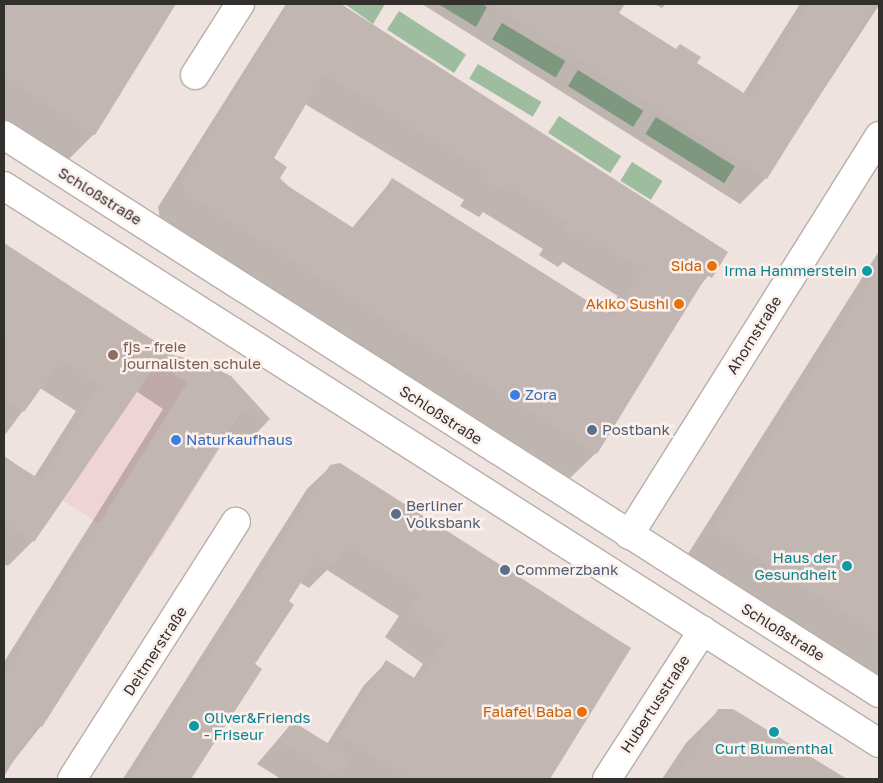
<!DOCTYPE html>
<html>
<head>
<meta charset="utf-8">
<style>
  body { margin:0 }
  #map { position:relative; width:883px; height:783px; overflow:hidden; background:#eee3de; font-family:"Golos Text",sans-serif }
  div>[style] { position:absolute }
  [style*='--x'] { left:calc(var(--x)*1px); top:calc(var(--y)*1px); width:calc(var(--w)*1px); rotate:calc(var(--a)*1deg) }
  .commercial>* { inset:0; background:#efd4d5; transform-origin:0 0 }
  .green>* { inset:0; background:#9ebd9f; transform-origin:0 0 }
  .shadow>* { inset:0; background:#0003 }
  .building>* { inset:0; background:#c1b6b1; transform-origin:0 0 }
  .roads { filter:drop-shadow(1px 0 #b9aeaa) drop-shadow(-1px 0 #b9aeaa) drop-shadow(0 1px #b9aeaa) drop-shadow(0 -1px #b9aeaa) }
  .minor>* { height:28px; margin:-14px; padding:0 14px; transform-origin:14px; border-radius:14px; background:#fff }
  .dots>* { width:14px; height:14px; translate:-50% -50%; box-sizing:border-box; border:2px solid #fbf0eb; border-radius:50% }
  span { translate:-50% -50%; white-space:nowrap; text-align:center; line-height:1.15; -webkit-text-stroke:5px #fbf0eb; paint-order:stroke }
  .street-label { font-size:15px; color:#332f2d }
  .food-label { font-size:15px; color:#c56008 }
  .right { translate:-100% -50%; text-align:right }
  .culture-label { font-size:15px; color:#0d838f }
  .left { translate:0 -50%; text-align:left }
  .education-label { font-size:15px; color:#785e54 }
  .shop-label { font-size:15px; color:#366cbe }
  .service-label { font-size:15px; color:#4e5e75 }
  .frame { position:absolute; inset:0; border:5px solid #332f2d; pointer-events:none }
</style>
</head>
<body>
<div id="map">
  <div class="commercial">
    <div style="left:159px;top:344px;width:107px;height:184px;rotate:32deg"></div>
  </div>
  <div class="green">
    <div style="clip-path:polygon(345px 4px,385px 4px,373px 24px)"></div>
    <div style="clip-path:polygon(438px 4px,482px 4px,487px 7px,476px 27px)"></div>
    <div style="left:399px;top:11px;width:80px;height:22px;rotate:33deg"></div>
    <div style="left:502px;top:23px;width:74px;height:19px;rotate:31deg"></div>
    <div style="left:478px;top:64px;width:74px;height:17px;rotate:31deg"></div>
    <div style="left:578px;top:70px;width:77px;height:19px;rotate:32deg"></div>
    <div style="left:559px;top:116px;width:74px;height:20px;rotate:33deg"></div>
    <div style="left:656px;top:117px;width:93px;height:20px;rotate:32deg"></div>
    <div style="left:632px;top:162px;width:36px;height:22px;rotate:32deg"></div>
  </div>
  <div class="shadow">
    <div style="clip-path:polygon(4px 4px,17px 8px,22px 4px,174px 4px,94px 134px,65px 163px,4px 124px)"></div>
    <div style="clip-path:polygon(evenodd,286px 4px,338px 4px,727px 252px,692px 296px,596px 453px,570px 478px,160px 219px,158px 207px,286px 4px,305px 104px,464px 200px,460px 206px,479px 217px,483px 212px,543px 249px,539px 255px,558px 267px,563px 262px,618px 296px,606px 314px,393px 179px,352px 228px,287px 187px,278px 178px,272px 159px,305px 104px)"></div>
    <div style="clip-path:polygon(422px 4px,615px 4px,621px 8px,618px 14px,743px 94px,800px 4px,879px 5px,766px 178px,740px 204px)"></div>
    <div style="clip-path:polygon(654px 4px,666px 4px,662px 8px)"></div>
    <div style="clip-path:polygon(4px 245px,165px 350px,162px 354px,230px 377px,269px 420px,245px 445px,224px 439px,41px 726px,4px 773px,4px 662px,163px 409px,136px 391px,33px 541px,8px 566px,4px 564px,4px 456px,34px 477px,76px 411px,40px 388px,4px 436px)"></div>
    <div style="clip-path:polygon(879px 251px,879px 679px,686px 557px)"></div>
    <div style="clip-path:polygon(331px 466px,629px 648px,546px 779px,281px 779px,257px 764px,292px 723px,327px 744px,364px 685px,387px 662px,413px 679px,423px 664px,385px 637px,399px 616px,327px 570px,309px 588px,299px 582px,254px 665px,260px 669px,190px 779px,123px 779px,307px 489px)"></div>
    <div style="clip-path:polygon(732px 710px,843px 779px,662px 779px,686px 743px,718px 711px)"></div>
  </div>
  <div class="building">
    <div style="clip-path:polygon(4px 4px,176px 4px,95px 135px,4px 76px)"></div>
    <div style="clip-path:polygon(evenodd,290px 4px,341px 4px,728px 252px,712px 278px,707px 275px,597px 454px,185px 193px,183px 180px,198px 157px,195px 155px,290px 4px,324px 74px,489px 174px,485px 180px,505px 192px,509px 186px,567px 223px,564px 229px,585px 242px,588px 236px,643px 270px,613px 317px,392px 178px,358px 231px,288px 186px,280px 178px,287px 167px,274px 158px,324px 74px)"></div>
    <div style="clip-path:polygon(491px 4px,625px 4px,619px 13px,676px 49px,680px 44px,701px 57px,697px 63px,750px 97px,809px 4px,876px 4px,767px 179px)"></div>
    <div style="clip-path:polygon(4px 243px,167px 349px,164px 353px,201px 362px,231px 376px,271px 420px,242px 412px,42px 727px,37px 724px,4px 776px,4px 675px,187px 383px,157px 363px,34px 542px,4px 522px,4px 457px,41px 480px,100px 385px,61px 360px,24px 412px,7px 400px)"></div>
    <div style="clip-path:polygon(879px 266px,879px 634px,713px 530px)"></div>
    <div style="clip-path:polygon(340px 463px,631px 648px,550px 779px,409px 779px,340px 735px,386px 660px,419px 681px,445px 640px,407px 613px,421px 593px,346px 544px,333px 566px,318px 556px,289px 601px,294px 605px,255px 664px,262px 669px,191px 779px,130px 779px,330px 465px)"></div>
    <div style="clip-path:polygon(718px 709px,733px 709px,847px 779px,674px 779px)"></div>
    <div style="left:292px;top:721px;width:70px;height:23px;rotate:32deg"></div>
  </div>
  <div class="roads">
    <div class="minor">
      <div style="--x:195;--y:75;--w:84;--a:-57.6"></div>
      <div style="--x:4;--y:135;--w:1038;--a:32.53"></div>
      <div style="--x:4;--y:186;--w:1037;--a:32.48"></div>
      <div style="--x:629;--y:535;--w:471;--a:-57.9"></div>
      <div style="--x:72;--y:779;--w:305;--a:-57.5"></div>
      <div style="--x:607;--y:779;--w:177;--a:-57.2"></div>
    </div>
  </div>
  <div class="dots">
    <div style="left:712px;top:266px;background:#e8710a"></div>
    <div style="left:867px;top:271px;background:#0f9aa8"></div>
    <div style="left:679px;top:304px;background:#e8710a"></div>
    <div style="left:113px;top:355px;background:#8d6e63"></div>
    <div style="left:515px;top:395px;background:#3f7fe0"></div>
    <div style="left:592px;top:430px;background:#5c6f8a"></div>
    <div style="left:176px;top:440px;background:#3f7fe0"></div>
    <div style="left:396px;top:514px;background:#5c6f8a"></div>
    <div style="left:847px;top:566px;background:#0f9aa8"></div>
    <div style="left:505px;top:570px;background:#5c6f8a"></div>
    <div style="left:582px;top:712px;background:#e8710a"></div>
    <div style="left:194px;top:726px;background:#0f9aa8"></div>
    <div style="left:774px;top:732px;background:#0f9aa8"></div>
  </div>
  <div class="street-label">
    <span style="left:100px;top:196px;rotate:32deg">Schloßstraße</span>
    <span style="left:754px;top:335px;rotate:-58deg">Ahornstraße</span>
    <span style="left:441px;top:415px;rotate:33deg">Schloßstraße</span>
    <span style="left:783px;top:632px;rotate:32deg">Schloßstraße</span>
    <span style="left:155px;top:651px;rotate:-57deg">Deitmerstraße</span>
    <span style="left:655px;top:704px;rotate:-57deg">Hubertusstraße</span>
  </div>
  <div class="food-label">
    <span class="right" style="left:702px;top:266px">Sida</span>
    <span class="right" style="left:669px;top:304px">Akiko Sushi</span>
    <span class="right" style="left:572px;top:712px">Falafel Baba</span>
  </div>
  <div class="culture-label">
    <span class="right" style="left:857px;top:271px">Irma Hammerstein</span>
    <span class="right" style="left:837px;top:566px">Haus der<br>Gesundheit</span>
    <span class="left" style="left:204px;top:726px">Oliver&amp;Friends<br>- Friseur</span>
    <span style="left:774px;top:749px">Curt Blumenthal</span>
  </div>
  <div class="education-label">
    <span class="left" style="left:123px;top:355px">fjs - freie<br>journalisten schule</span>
  </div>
  <div class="shop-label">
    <span class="left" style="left:525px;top:395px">Zora</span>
    <span class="left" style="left:186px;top:440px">Naturkaufhaus</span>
  </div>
  <div class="service-label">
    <span class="left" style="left:602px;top:430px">Postbank</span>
    <span class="left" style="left:406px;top:514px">Berliner<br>Volksbank</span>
    <span class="left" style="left:515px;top:570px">Commerzbank</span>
  </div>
  <div class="frame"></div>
</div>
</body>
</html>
